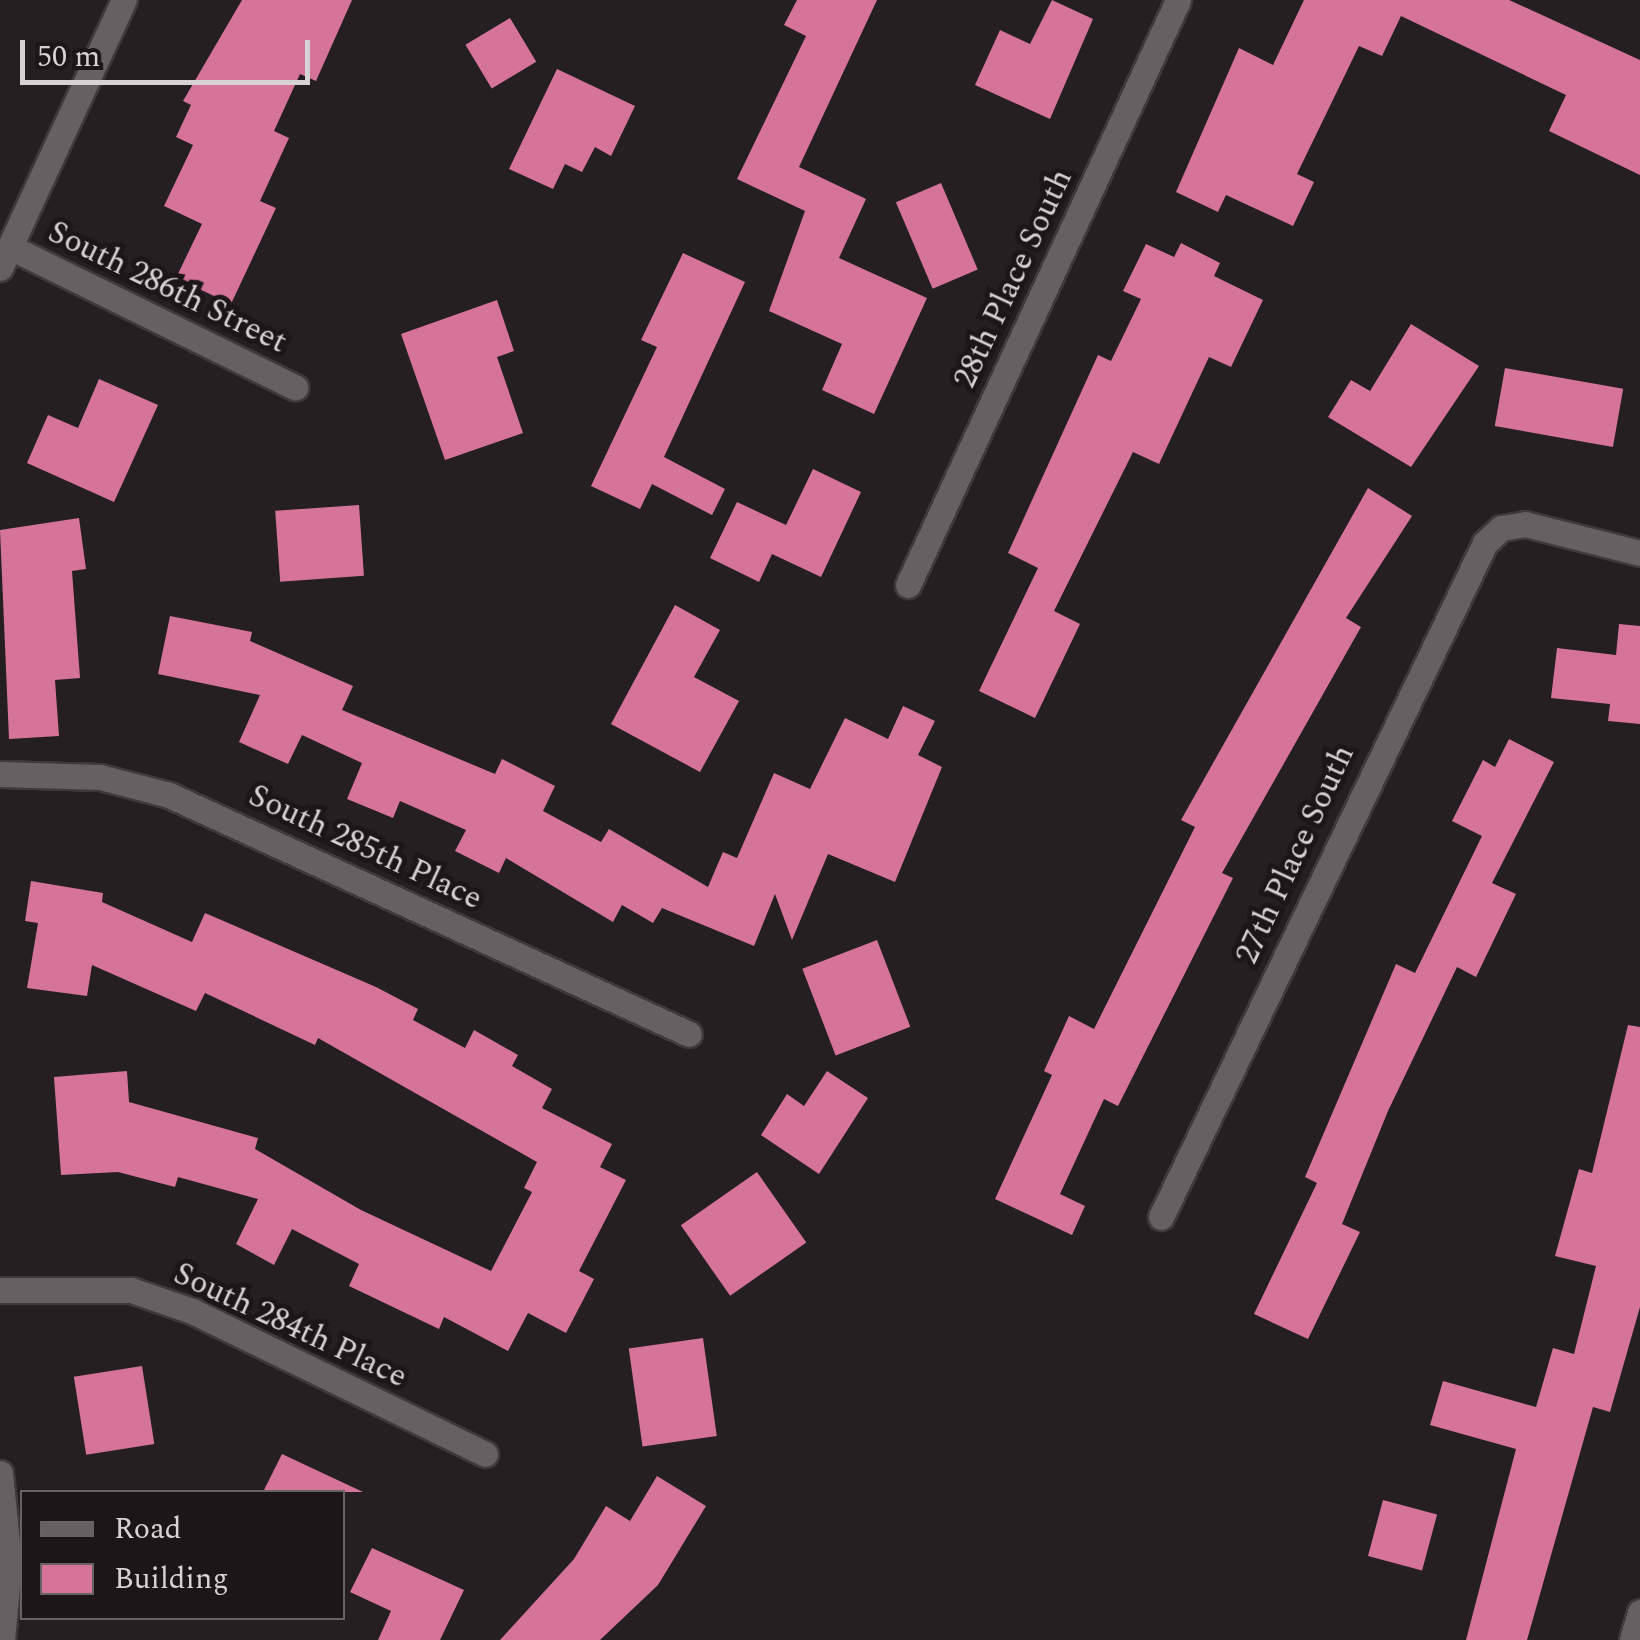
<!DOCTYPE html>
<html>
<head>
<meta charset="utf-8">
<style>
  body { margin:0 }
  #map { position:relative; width:1640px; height:1640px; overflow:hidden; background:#251f21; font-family:Spectral,serif }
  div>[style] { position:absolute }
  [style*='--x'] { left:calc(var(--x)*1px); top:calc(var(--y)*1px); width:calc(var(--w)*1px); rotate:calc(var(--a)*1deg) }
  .building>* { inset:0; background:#d57498; transform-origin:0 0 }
  .roads { filter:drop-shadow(2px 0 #3e393b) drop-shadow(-2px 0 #3e393b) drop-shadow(0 2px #3e393b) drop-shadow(0 -2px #3e393b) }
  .minor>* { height:25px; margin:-12.5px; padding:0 12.5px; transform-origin:12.5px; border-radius:12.5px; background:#676062 }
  span { translate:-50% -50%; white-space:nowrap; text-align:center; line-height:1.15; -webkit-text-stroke:10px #1c1618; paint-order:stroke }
  .street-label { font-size:32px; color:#d7d3d4 }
  .legend { position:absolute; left:20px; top:1490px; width:325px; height:130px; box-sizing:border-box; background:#1c1618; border:2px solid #676263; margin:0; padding:12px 18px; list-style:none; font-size:30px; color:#d7d3d4 }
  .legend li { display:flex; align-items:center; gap:20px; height:50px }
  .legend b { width:50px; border:2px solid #676263 }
  .scale { position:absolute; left:20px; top:40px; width:290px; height:45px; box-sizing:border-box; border:5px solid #d7d3d4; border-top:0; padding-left:12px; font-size:30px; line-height:35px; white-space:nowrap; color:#d7d3d4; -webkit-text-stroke:8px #1c1618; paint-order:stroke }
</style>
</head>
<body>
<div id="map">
  <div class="building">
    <div style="clip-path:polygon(242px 0,352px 0,316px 81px,300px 74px,274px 131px,289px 138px,260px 201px,276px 208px,231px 304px,176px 278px,202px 224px,164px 206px,193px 145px,176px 137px,191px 105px,183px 101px)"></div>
    <div style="clip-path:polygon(797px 0,877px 0,799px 167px,866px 199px,839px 258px,927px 298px,874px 414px,822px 390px,842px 344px,769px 311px,805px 211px,737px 179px,806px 36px,784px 25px)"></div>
    <div style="clip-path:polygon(1052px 0,1093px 19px,1050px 119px,975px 85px,1000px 30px,1030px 44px)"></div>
    <div style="clip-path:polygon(1304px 0,1509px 0,1640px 60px,1640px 175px,1549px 131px,1566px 95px,1401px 16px,1382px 56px,1359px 46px,1297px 174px,1314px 182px,1293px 226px,1226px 195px,1218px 212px,1176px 192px,1239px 48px,1273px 65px)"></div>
    <div style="left:510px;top:18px;width:51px;height:52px;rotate:59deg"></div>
    <div style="clip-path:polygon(557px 69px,635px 106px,611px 156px,595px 147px,582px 172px,565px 164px,553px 189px,509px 169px)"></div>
    <div style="left:941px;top:183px;width:94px;height:49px;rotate:67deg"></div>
    <div style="clip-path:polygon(1181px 243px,1220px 263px,1214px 276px,1263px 300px,1231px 367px,1209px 357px,1159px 464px,1133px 452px,1054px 611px,1080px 624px,1035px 718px,979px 691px,1038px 568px,1008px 553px,1098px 355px,1111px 361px,1141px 299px,1123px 291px,1146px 244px,1174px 257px)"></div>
    <div style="clip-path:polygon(683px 253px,745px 282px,664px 457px,725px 489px,712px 515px,652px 484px,640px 509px,591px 486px,657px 347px,641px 340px)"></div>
    <div style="clip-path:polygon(497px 300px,514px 351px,497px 357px,523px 433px,445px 460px,401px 334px)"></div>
    <div style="clip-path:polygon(1411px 324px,1479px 366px,1411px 467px,1328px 417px,1351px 380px,1370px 391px)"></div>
    <div style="left:1505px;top:368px;width:120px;height:59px;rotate:10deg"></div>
    <div style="clip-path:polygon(99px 379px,158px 405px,114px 502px,27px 463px,48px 415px,78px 428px)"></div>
    <div style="clip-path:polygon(813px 469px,861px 492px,821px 577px,772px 554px,759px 582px,710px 558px,737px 502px,786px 525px)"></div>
    <div style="clip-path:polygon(1368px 488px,1412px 516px,1346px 618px,1361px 627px,1222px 873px,1233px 878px,1118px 1106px,1104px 1099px,1060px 1194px,1085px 1206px,1072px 1235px,995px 1199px,1052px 1075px,1044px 1071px,1069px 1016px,1094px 1029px,1195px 827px,1181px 820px)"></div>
    <div style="left:359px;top:505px;width:71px;height:84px;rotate:86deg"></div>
    <div style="clip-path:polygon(79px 518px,86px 569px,72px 571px,80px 678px,55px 680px,59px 736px,9px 739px,0 530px)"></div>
    <div style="clip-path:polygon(675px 605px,720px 630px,694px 677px,739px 701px,700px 772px,611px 724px)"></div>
    <div style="clip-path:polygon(170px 616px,252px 632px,250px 641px,353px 686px,342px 710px,495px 774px,502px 759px,555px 786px,543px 811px,601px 842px,609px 829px,708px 887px,723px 852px,737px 858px,774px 773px,810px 789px,845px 718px,888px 739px,903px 706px,935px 721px,918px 755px,942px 767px,895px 882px,828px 854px,792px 940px,775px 894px,754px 946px,662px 908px,653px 923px,622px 905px,613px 922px,506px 858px,499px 873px,455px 851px,466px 830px,400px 801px,393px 818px,347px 799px,362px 763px,302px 735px,288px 764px,239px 742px,260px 695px,158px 674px)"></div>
    <div style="clip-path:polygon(1619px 624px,1640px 626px,1640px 724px,1608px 721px,1610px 704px,1551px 698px,1557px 648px,1616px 655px)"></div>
    <div style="clip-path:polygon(1509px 739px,1554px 762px,1492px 883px,1516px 894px,1476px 977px,1457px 967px,1388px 1111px,1342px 1224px,1360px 1232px,1308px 1339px,1254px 1314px,1317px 1183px,1305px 1177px,1396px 964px,1415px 973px,1482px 836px,1452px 821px,1483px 760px,1495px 767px)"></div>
    <div style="clip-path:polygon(31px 881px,103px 893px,102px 902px,192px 942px,205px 913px,376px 987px,418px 1009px,413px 1020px,465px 1048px,474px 1030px,518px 1055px,512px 1066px,552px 1089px,542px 1108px,612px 1144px,600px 1167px,626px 1180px,579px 1271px,594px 1279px,566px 1333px,528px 1313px,508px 1351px,444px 1317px,439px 1329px,349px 1286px,359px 1264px,292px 1229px,274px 1265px,236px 1244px,258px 1199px,178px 1177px,175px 1187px,118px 1172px,61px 1175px,54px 1077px,127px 1071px,129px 1102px,258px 1138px,255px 1149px,361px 1210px,491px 1271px,532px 1192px,524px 1188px,537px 1162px,318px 1038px,315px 1045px,205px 993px,196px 1011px,92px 965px,87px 996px,27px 988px,38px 923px,25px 921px)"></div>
    <div style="left:877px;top:940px;width:93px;height:80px;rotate:69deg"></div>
    <div style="clip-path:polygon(1628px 1025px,1640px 1027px,1640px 1307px,1610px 1412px,1593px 1407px,1527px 1640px,1466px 1640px,1516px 1449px,1430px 1425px,1443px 1381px,1536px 1407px,1553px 1348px,1574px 1354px,1596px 1266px,1555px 1256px,1579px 1169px,1592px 1173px)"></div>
    <div style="clip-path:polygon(827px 1071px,868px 1098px,819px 1174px,761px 1135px,787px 1094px,804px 1106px)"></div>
    <div style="left:757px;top:1172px;width:86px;height:93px;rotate:55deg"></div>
    <div style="left:703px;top:1338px;width:99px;height:75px;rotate:82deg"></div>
    <div style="left:142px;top:1366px;width:79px;height:69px;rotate:81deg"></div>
    <div style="clip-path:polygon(282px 1454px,363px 1492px,263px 1492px)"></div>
    <div style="clip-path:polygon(657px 1476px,706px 1506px,658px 1585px,600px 1640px,500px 1640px,574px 1559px,606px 1506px,630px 1521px)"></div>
    <div style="left:1383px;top:1500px;width:56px;height:58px;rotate:15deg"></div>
    <div style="clip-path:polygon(372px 1548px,464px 1590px,440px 1640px,378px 1640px,391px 1611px,350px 1592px)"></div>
  </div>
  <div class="roads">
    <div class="minor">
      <div style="--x:10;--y:247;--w:318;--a:26.2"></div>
      <div style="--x:0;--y:268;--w:295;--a:-65.2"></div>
      <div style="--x:908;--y:585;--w:644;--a:-65.22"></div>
      <div style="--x:0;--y:774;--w:100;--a:1.7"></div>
      <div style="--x:100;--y:777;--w:71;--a:14.6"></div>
      <div style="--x:169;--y:795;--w:572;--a:24.68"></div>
      <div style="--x:1161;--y:1217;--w:748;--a:-64.33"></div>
      <div style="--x:1485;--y:543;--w:22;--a:-43"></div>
      <div style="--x:1501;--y:528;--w:24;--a:-9"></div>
      <div style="--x:1525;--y:524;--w:119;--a:14.2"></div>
      <div style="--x:0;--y:1290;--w:131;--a:0"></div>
      <div style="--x:131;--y:1290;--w:65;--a:19"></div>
      <div style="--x:192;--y:1311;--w:326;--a:26"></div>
      <div style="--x:0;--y:1473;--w:90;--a:84.3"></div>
      <div style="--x:9;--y:1563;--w:77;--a:95.2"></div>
      <div style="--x:1632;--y:1640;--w:29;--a:-74"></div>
    </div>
  </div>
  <div class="street-label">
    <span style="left:1014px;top:279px;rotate:-65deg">28th Place South</span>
    <span style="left:167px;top:288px;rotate:26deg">South 286th Street</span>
    <span style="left:365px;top:848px;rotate:25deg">South 285th Place</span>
    <span style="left:1296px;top:855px;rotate:-65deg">27th Place South</span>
    <span style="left:290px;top:1326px;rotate:25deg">South 284th Place</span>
  </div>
  <ul class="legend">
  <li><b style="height:12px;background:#676062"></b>Road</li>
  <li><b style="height:28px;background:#d57498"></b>Building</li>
  </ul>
  <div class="scale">50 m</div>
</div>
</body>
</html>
